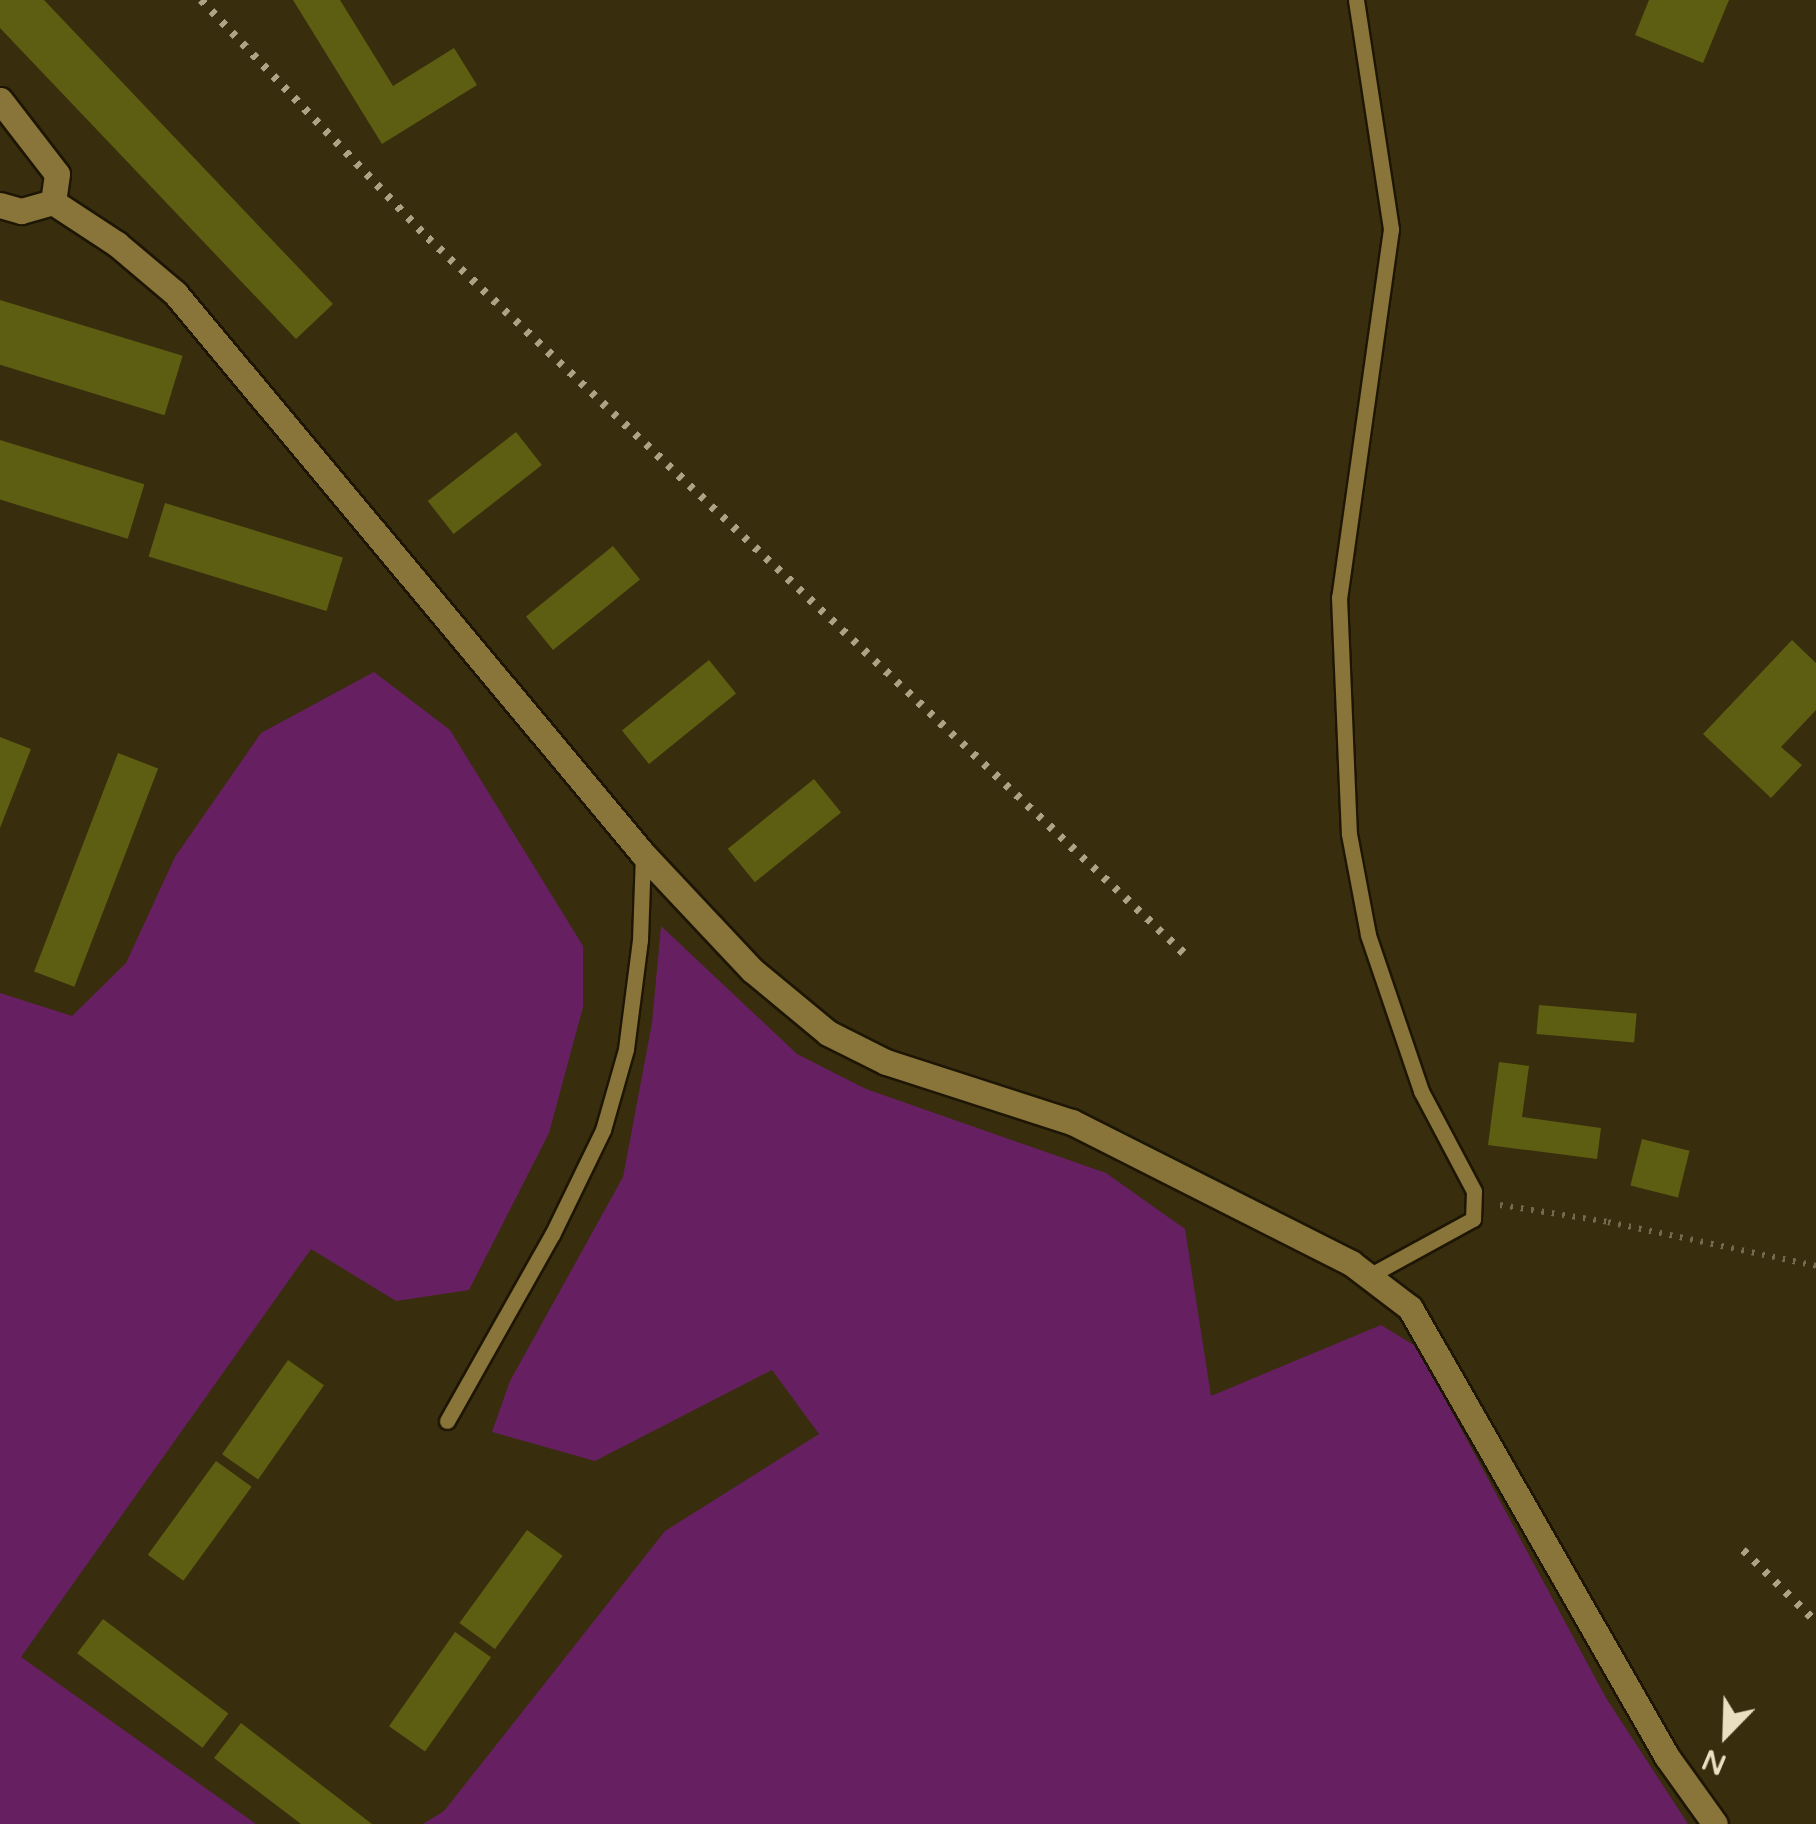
<!DOCTYPE html>
<html>
<head>
<meta charset="utf-8">
<style>
  body { margin:0 }
  #map { position:relative; width:1816px; height:1824px; overflow:hidden; background:#382d0d; font-family:"Varela Round",sans-serif }
  div>[style] { position:absolute }
  [style*='--x'] { left:calc(var(--x)*1px); top:calc(var(--y)*1px); width:calc(var(--w)*1px); rotate:calc(var(--a)*1deg) }
  .green>* { inset:0; background:#662062 }
  .building>* { inset:0; background:#5d5e11; transform-origin:0 0 }
  .path>* { height:6px; margin-top:-3px; transform-origin:0; background:repeating-linear-gradient(90deg,#756a4b 0 2.5px,transparent 0 10.5px) }
  .roads { filter:drop-shadow(2px 0 #1d1604) drop-shadow(-2px 0 #1d1604) drop-shadow(0 2px #1d1604) drop-shadow(0 -2px #1d1604) }
  .service>* { height:15px; margin:-7.5px; padding:0 7.5px; transform-origin:7.5px; border-radius:7.5px; background:#897439 }
  .minor>* { height:25px; margin:-12.5px; padding:0 12.5px; transform-origin:12.5px; border-radius:12.5px; background:#897439 }
  .rail>* { height:8px; margin-top:-4px; transform-origin:0; background:repeating-linear-gradient(90deg,#aea384 0 5px,transparent 0 15px) }
  span { translate:-50% -50%; white-space:nowrap; text-align:center; line-height:1.15; -webkit-text-stroke:8px #382d0d; paint-order:stroke }
  .north { position:absolute; left:1676px; top:1684px; width:100px; height:100px; -webkit-text-stroke:8px #382d0d; paint-order:stroke; rotate:203deg; font-size:28px; font-weight:700; line-height:40px; text-align:center; color:#eadfc1 }
  .north::after { content:''; display:block; margin:auto; width:35px; height:45px; background:#eadfc1; clip-path:polygon(50% 0,100% 100%,50% 72%,0 100%) }
</style>
</head>
<body>
<div id="map">
  <div class="green">
    <div style="clip-path:polygon(374px 672px,450px 730px,583px 946px,583px 1007px,549px 1133px,469px 1290px,396px 1301px,311px 1249px,21px 1657px,256px 1824px,0 1824px,0 993px,72px 1016px,126px 963px,175px 857px,261px 733px)"></div>
    <div style="clip-path:polygon(661px 926px,797px 1054px,866px 1089px,1106px 1173px,1185px 1229px,1211px 1396px,1381px 1325px,1417px 1347px,1606px 1698px,1688px 1824px,423px 1824px,444px 1811px,665px 1531px,819px 1434px,772px 1370px,595px 1461px,492px 1432px,510px 1381px,623px 1177px,652px 1023px)"></div>
  </div>
  <div class="building">
    <div style="clip-path:polygon(0 0,44px 0,333px 304px,296px 339px,0 28px)"></div>
    <div style="clip-path:polygon(293px 0,340px 0,393px 86px,454px 48px,477px 85px,382px 144px)"></div>
    <div style="clip-path:polygon(1649px 0,1729px 0,1703px 63px,1635px 35px)"></div>
    <div style="left:0;top:300px;width:191px;height:62px;rotate:17deg"></div>
    <div style="left:516px;top:432px;width:42px;height:112px;rotate:52deg"></div>
    <div style="left:0;top:440px;width:151px;height:57px;rotate:17deg"></div>
    <div style="left:165px;top:503px;width:186px;height:56px;rotate:17deg"></div>
    <div style="left:613px;top:546px;width:43px;height:112px;rotate:51deg"></div>
    <div style="clip-path:polygon(1792px 640px,1816px 663px,1816px 710px,1781px 747px,1802px 765px,1771px 798px,1703px 734px)"></div>
    <div style="left:709px;top:660px;width:43px;height:112px;rotate:51deg"></div>
    <div style="clip-path:polygon(0 737px,31px 749px,0 828px)"></div>
    <div style="left:118px;top:753px;width:43px;height:234px;rotate:21deg"></div>
    <div style="left:814px;top:779px;width:43px;height:111px;rotate:51deg"></div>
    <div style="left:1539px;top:1005px;width:98px;height:29px;rotate:5deg"></div>
    <div style="clip-path:polygon(1499px 1062px,1529px 1066px,1522px 1117px,1601px 1128px,1597px 1159px,1488px 1145px)"></div>
    <div style="left:1642px;top:1139px;width:49px;height:48px;rotate:14deg"></div>
    <div style="left:288px;top:1360px;width:44px;height:115px;rotate:35deg"></div>
    <div style="left:216px;top:1461px;width:44px;height:116px;rotate:36deg"></div>
    <div style="left:527px;top:1530px;width:44px;height:115px;rotate:36deg"></div>
    <div style="left:103px;top:1619px;width:157px;height:43px;rotate:37deg"></div>
    <div style="left:455px;top:1632px;width:44px;height:115px;rotate:35deg"></div>
    <div style="clip-path:polygon(241px 1723px,372px 1824px,301px 1824px,214px 1758px)"></div>
  </div>
  <div class="path">
    <div style="--x:1500;--y:1205;--w:109;--a:8.9"></div>
    <div style="--x:1608;--y:1222;--w:213;--a:11.9"></div>
  </div>
  <div class="roads">
    <div class="service">
      <div style="--x:1356;--y:0;--w:232;--a:81.3"></div>
      <div style="--x:1391;--y:229;--w:372;--a:98"></div>
      <div style="--x:1339;--y:597;--w:237;--a:87.6"></div>
      <div style="--x:1349;--y:834;--w:103;--a:79.3"></div>
      <div style="--x:1368;--y:935;--w:165;--a:71.2"></div>
      <div style="--x:1421;--y:1091;--w:113;--a:62.1"></div>
      <div style="--x:1474;--y:1191;--w:28;--a:92"></div>
      <div style="--x:1473;--y:1219;--w:119;--a:151.3"></div>
      <div style="--x:447;--y:1421;--w:214;--a:-60.6"></div>
      <div style="--x:552;--y:1235;--w:117;--a:-64.1"></div>
      <div style="--x:603;--y:1130;--w:84;--a:-74.1"></div>
      <div style="--x:626;--y:1049;--w:110;--a:-82.7"></div>
      <div style="--x:640;--y:940;--w:86;--a:-88"></div>
    </div>
    <div class="minor">
      <div style="--x:0;--y:100;--w:93;--a:52.4"></div>
      <div style="--x:57;--y:174;--w:28;--a:98"></div>
      <div style="--x:53;--y:202;--w:33;--a:164"></div>
      <div style="--x:21;--y:211;--w:22;--a:-164"></div>
      <div style="--x:53;--y:202;--w:77;--a:33.3"></div>
      <div style="--x:117;--y:244;--w:76;--a:40.2"></div>
      <div style="--x:175;--y:293;--w:731;--a:50.16"></div>
      <div style="--x:643;--y:854;--w:159;--a:46.8"></div>
      <div style="--x:752;--y:970;--w:99;--a:39.7"></div>
      <div style="--x:828;--y:1033;--w:65;--a:26.6"></div>
      <div style="--x:886;--y:1062;--w:195;--a:17.9"></div>
      <div style="--x:1072;--y:1122;--w:313;--a:26.8"></div>
      <div style="--x:1351;--y:1263;--w:74;--a:37.3"></div>
      <div style="--x:1410;--y:1308;--w:517;--a:60.21"></div>
      <div style="--x:1667;--y:1757;--w:82;--a:54.4"></div>
    </div>
  </div>
  <div class="rail">
    <div style="--x:201;--y:0;--w:329;--a:46.4"></div>
    <div style="--x:428;--y:238;--w:1050;--a:43.42"></div>
    <div style="--x:1743;--y:1550;--w:103;--a:44.6"></div>
  </div>
  <div class="north">N</div>
</div>
</body>
</html>
